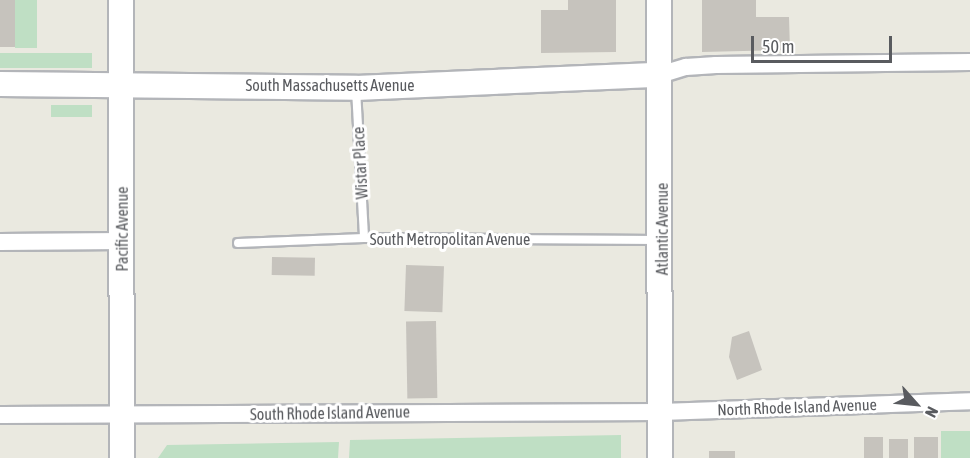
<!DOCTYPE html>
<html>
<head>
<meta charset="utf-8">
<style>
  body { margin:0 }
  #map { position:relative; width:970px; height:458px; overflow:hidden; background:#eae9e0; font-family:"Asap Condensed",sans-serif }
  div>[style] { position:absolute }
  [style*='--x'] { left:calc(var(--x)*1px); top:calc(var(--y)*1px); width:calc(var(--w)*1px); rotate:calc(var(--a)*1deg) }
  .green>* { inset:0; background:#bfdfc4; transform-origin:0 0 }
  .building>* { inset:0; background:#c6c3bd; transform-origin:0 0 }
  .roads { filter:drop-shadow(2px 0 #b3b5b9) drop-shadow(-2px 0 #b3b5b9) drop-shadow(0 2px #b3b5b9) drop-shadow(0 -2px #b3b5b9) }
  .lane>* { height:8px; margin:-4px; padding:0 4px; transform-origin:4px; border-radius:4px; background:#fff }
  .street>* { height:16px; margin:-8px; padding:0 8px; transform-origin:8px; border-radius:8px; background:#fff }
  .secondary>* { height:24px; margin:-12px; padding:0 12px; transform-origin:12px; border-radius:12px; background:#fff }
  span { translate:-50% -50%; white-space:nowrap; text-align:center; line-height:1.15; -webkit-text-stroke:6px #fff; paint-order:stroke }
  .street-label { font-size:16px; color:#595b5f }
  .north { position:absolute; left:886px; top:374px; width:60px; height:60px; -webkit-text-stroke:4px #fff; paint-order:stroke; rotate:117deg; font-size:16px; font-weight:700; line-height:24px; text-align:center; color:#595b5f }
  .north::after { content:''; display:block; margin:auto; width:21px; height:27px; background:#595b5f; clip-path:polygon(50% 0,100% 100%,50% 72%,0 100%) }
  .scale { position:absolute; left:751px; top:36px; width:141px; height:27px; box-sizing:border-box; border:3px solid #595b5f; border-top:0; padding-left:8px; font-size:18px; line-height:21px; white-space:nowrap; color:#595b5f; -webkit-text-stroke:4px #fff; paint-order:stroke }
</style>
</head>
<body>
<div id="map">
  <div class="green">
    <div style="left:15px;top:0;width:22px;height:48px"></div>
    <div style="left:92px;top:53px;width:15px;height:92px;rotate:90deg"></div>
    <div style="left:51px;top:105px;width:41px;height:12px"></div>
    <div style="left:941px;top:431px;width:29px;height:27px"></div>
    <div style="clip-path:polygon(621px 435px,621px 458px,349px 458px,350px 440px)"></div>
    <div style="clip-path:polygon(339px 442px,338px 458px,158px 458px,167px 445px)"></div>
  </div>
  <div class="building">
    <div style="left:0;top:0;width:15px;height:47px"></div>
    <div style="clip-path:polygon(568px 0,616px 0,616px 52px,541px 53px,541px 10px,568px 10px)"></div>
    <div style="clip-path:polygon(702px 0,756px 0,756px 17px,789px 17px,790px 50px,702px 52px)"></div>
    <div style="left:272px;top:257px;width:43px;height:18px;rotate:1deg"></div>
    <div style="left:406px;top:265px;width:38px;height:46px;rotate:2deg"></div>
    <div style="left:436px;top:321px;width:77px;height:30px;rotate:89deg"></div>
    <div style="clip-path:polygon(749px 331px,762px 370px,737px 380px,729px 357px,732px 337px)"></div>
    <div style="left:883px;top:437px;width:21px;height:19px;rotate:90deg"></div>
    <div style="left:914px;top:437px;width:24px;height:21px"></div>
    <div style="left:889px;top:439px;width:19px;height:19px"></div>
    <div style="left:709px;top:451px;width:26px;height:7px"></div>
  </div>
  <div class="roads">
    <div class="lane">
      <div style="--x:356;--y:89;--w:149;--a:86.9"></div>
      <div style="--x:238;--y:243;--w:126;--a:-2.3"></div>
      <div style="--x:364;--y:238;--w:295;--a:0.4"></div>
    </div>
    <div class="street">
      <div style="--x:659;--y:75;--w:28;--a:-17"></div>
      <div style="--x:686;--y:67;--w:30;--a:-4"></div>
      <div style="--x:716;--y:65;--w:254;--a:-0.7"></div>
      <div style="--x:0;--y:242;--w:123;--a:-0.5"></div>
      <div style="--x:0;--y:415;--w:661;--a:-0.26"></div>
      <div style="--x:661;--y:412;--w:309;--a:-2"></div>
    </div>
    <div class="secondary">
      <div style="--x:121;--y:0;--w:458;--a:89.9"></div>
      <div style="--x:659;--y:0;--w:458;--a:89.9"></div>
      <div style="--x:0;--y:84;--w:356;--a:0.6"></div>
      <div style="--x:356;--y:88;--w:303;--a:-2.5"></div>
    </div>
  </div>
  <div class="street-label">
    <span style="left:330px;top:85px">South Massachusetts Avenue</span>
    <span style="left:360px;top:163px;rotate:-93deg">Wistar Place</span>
    <span style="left:122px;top:229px;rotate:-90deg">Pacific Avenue</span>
    <span style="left:662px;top:229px;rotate:-90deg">Atlantic Avenue</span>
    <span style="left:450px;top:239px">South Metropolitan Avenue</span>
    <span style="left:797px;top:407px;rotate:-2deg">North Rhode Island Avenue</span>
    <span style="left:330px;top:413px;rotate:-1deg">South Rhode Island Avenue</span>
  </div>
  <div class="north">N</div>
  <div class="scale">50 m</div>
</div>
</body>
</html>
